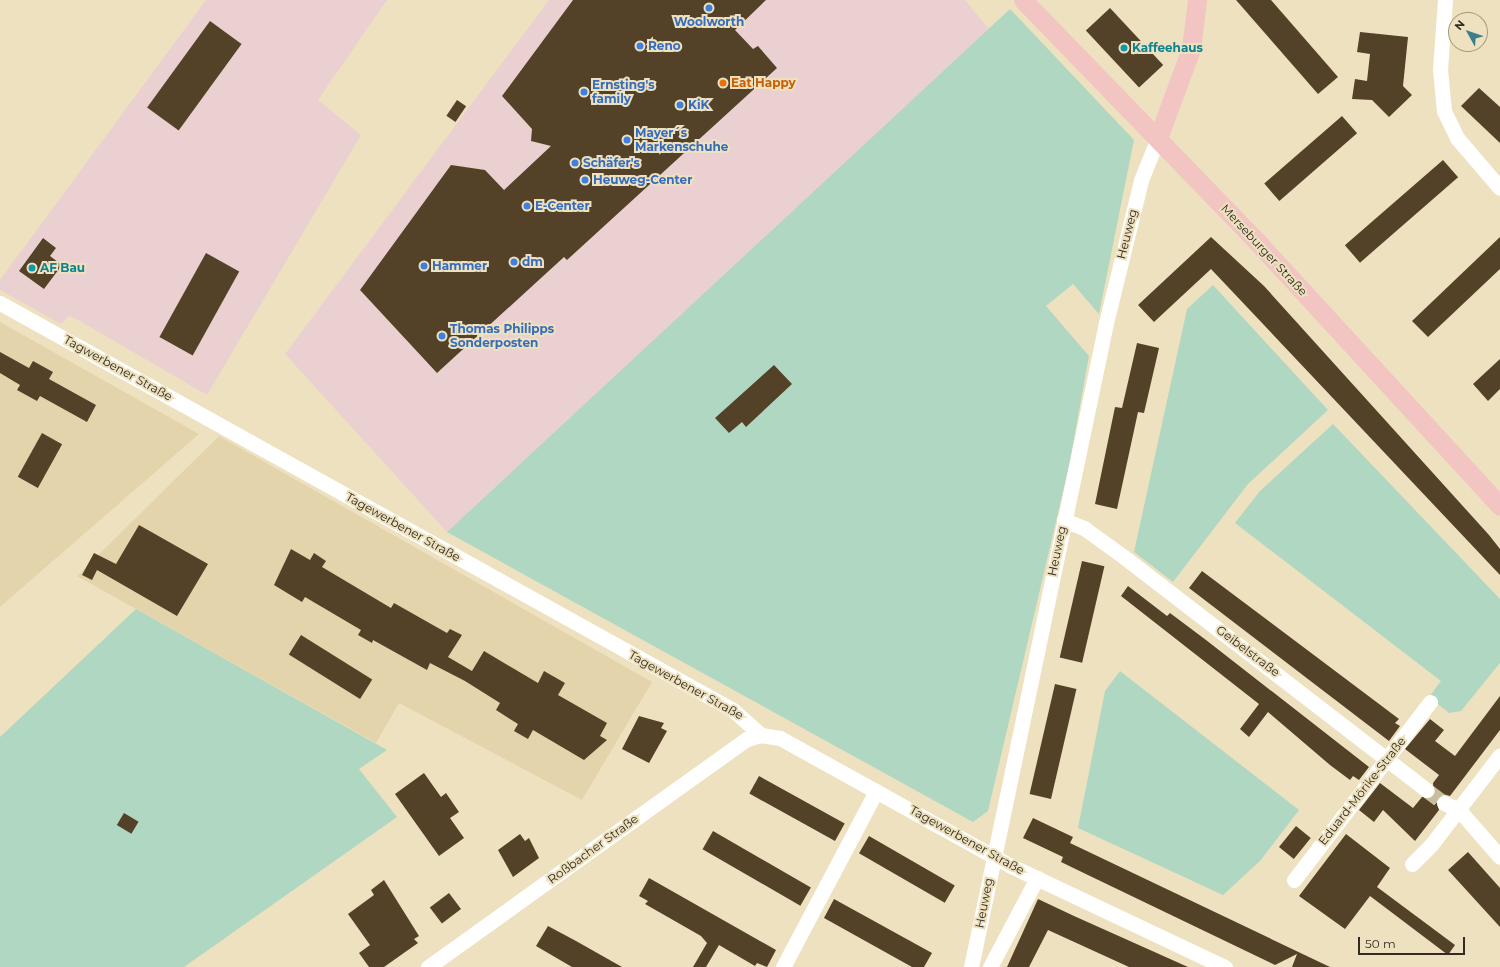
<!DOCTYPE html>
<html>
<head>
<meta charset="utf-8">
<style>
  body { margin:0 }
  #map { position:relative; width:1500px; height:967px; overflow:hidden; background:#eee1bf; font-family:Montserrat,sans-serif }
  div>[style] { position:absolute }
  [style*='--x'] { left:calc(var(--x)*1px); top:calc(var(--y)*1px); width:calc(var(--w)*1px); rotate:calc(var(--a)*1deg) }
  .commercial>* { inset:0; background:#ebd0d1 }
  .built>* { inset:0; background:#e4d4ab }
  .green>* { inset:0; background:#b0d7c1 }
  .building>* { inset:0; background:#534227; transform-origin:0 0 }
  .minor-tunnel>* { height:15px; margin-top:-7.5px; transform-origin:0; background:repeating-linear-gradient(90deg,#c8bd9f 0 15px,transparent 0 23px) }
  .minor>* { height:15px; margin:-7.5px; padding:0 7.5px; transform-origin:7.5px; border-radius:7.5px; background:#fff }
  .major>* { height:19px; margin:-9.5px; padding:0 9.5px; transform-origin:9.5px; border-radius:9.5px; background:#f2c4c2 }
  .dots>* { width:11px; height:11px; translate:-50% -50%; box-sizing:border-box; border:2px solid #eee1bf; border-radius:50% }
  span { translate:-50% -50%; white-space:nowrap; text-align:center; line-height:1.15; -webkit-text-stroke:4px #eee1bf; paint-order:stroke }
  .shop-label { font-size:12px; color:#366cbe; font-weight:700 }
  .left { translate:0 -50%; text-align:left }
  .culture-label { font-size:12px; color:#0d838f; font-weight:700 }
  .food-label { font-size:12px; color:#c56008; font-weight:700 }
  .street-label { font-size:12px; color:#312c1f }
  .north { position:absolute; left:1448px; top:12px; width:40px; height:40px; box-sizing:border-box; background:#eee1bf; border:1px solid #a2997f; border-radius:50%; rotate:310deg; font-size:11px; font-weight:700; line-height:16px; text-align:center; color:#312c1f }
  .north::after { content:''; display:block; margin:auto; width:14px; height:18px; background:#3b7f8e; clip-path:polygon(50% 0,100% 100%,50% 72%,0 100%) }
  .scale { position:absolute; left:1358px; top:937px; width:107px; height:18px; box-sizing:border-box; border:2px solid #312c1f; border-top:0; padding-left:5px; font-size:12px; line-height:14px; white-space:nowrap; color:#312c1f; -webkit-text-stroke:3px #eee1bf; paint-order:stroke }
</style>
</head>
<body>
<div id="map">
  <div class="commercial">
    <div style="clip-path:polygon(206px 0,387px 0,318px 100px,361px 135px,207px 395px,78px 320px,69px 316px,61px 324px,0 290px,0 280px)"></div>
    <div style="clip-path:polygon(549px 0,965px 0,989px 29px,447px 532px,285px 354px)"></div>
  </div>
  <div class="built">
    <div style="clip-path:polygon(0 322px,199px 434px,0 607px)"></div>
    <div style="clip-path:polygon(219px 436px,652px 682px,582px 800px,399px 703px,376px 743px,77px 576px)"></div>
  </div>
  <div class="green">
    <div style="clip-path:polygon(1010px 9px,1134px 140px,1099px 314px,1073px 284px,1046px 306px,1089px 356px,1069px 466px,988px 811px,973px 822px,447px 532px)"></div>
    <div style="clip-path:polygon(1213px 285px,1328px 410px,1248px 484px,1173px 582px,1134px 552px,1187px 309px)"></div>
    <div style="clip-path:polygon(1333px 424px,1500px 599px,1500px 663px,1461px 711px,1449px 713px,1429px 697px,1441px 681px,1235px 523px,1260px 491px)"></div>
    <div style="clip-path:polygon(136px 609px,387px 750px,359px 769px,397px 817px,184px 967px,0 967px,0 737px)"></div>
    <div style="clip-path:polygon(1120px 671px,1299px 810px,1260px 861px,1223px 895px,1078px 828px,1105px 691px)"></div>
  </div>
  <div class="building">
    <div style="clip-path:polygon(573px 0,766px 0,735px 30px,753px 49px,758px 46px,777px 68px,567px 260px,564px 257px,437px 373px,360px 290px,451px 165px,485px 170px,504px 190px,551px 146px,531px 141px,532px 129px,502px 96px)"></div>
    <div style="clip-path:polygon(1236px 0,1271px 0,1338px 77px,1318px 94px)"></div>
    <div style="left:1110px;top:8px;width:78px;height:33px;rotate:47deg"></div>
    <div style="left:210px;top:21px;width:39px;height:107px;rotate:36deg"></div>
    <div style="clip-path:polygon(1360px 32px,1408px 37px,1403px 86px,1412px 95px,1389px 117px,1372px 100px,1352px 99px,1355px 79px,1367px 81px,1370px 54px,1357px 52px)"></div>
    <div style="clip-path:polygon(1479px 88px,1500px 107px,1500px 143px,1461px 106px)"></div>
    <div style="left:457px;top:100px;width:11px;height:19px;rotate:34deg"></div>
    <div style="left:1342px;top:116px;width:23px;height:103px;rotate:49deg"></div>
    <div style="left:1443px;top:160px;width:23px;height:130px;rotate:49deg"></div>
    <div style="clip-path:polygon(1211px 237px,1264px 286px,1489px 535px,1500px 549px,1500px 575px,1211px 269px,1154px 322px,1138px 305px)"></div>
    <div style="clip-path:polygon(1500px 237px,1500px 269px,1428px 337px,1412px 321px)"></div>
    <div style="clip-path:polygon(43px 238px,56px 248px,50px 256px,62px 265px,44px 289px,19px 271px)"></div>
    <div style="left:206px;top:253px;width:38px;height:96px;rotate:29deg"></div>
    <div style="clip-path:polygon(1137px 343px,1159px 348px,1144px 413px,1138px 412px,1117px 509px,1095px 504px,1115px 407px,1122px 408px)"></div>
    <div style="clip-path:polygon(0 352px,29px 368px,33px 361px,53px 372px,49px 379px,96px 405px,87px 422px,40px 396px,37px 401px,17px 390px,20px 385px,0 373px)"></div>
    <div style="clip-path:polygon(1500px 359px,1500px 389px,1488px 401px,1473px 384px)"></div>
    <div style="clip-path:polygon(774px 365px,792px 384px,746px 427px,742px 422px,729px 433px,715px 418px)"></div>
    <div style="left:42px;top:433px;width:23px;height:50px;rotate:29deg"></div>
    <div style="clip-path:polygon(139px 525px,208px 564px,177px 616px,97px 570px,92px 580px,82px 575px,94px 553px,116px 564px)"></div>
    <div style="clip-path:polygon(291px 549px,310px 560px,314px 553px,326px 561px,322px 567px,391px 608px,394px 603px,447px 633px,450px 629px,462px 635px,448px 657px,472px 671px,484px 651px,538px 683px,544px 671px,565px 683px,558px 695px,607px 723px,600px 736px,607px 740px,584px 760px,533px 730px,528px 739px,514px 731px,518px 724px,496px 710px,500px 703px,465px 681px,430px 663px,427px 670px,373px 640px,372px 643px,358px 635px,361px 630px,305px 597px,302px 602px,274px 585px)"></div>
    <div style="left:1082px;top:561px;width:23px;height:99px;rotate:13deg"></div>
    <div style="clip-path:polygon(1202px 571px,1399px 719px,1395px 723px,1400px 726px,1389px 741px,1189px 588px)"></div>
    <div style="clip-path:polygon(1128px 586px,1167px 616px,1170px 613px,1206px 640px,1369px 767px,1359px 780px,1353px 776px,1350px 780px,1330px 765px,1268px 712px,1249px 737px,1240px 729px,1259px 704px,1121px 596px)"></div>
    <div style="left:301px;top:635px;width:84px;height:23px;rotate:32deg"></div>
    <div style="left:1055px;top:684px;width:22px;height:113px;rotate:13deg"></div>
    <div style="clip-path:polygon(1500px 696px,1500px 730px,1450px 796px,1443px 794px,1436px 799px,1439px 810px,1415px 841px,1383px 810px,1374px 822px,1359px 810px,1380px 783px,1413px 808px,1422px 797px,1434px 796px,1433px 783px,1439px 775px,1405px 749px,1430px 719px,1444px 730px,1435px 741px,1455px 756px)"></div>
    <div style="clip-path:polygon(639px 716px,664px 723px,661px 728px,667px 731px,649px 763px,622px 749px)"></div>
    <div style="clip-path:polygon(424px 773px,441px 797px,446px 793px,459px 812px,450px 818px,464px 838px,439px 856px,395px 794px)"></div>
    <div style="left:759px;top:776px;width:98px;height:20px;rotate:29deg"></div>
    <div style="left:124px;top:813px;width:17px;height:14px;rotate:31deg"></div>
    <div style="clip-path:polygon(1033px 818px,1073px 837px,1070px 843px,1330px 967px,1292px 967px,1297px 954px,1275px 965px,1090px 876px,1061px 862px,1063px 857px,1023px 838px)"></div>
    <div style="left:1296px;top:826px;width:19px;height:27px;rotate:39deg"></div>
    <div style="left:713px;top:831px;width:113px;height:21px;rotate:30deg"></div>
    <div style="clip-path:polygon(520px 834px,525px 841px,529px 838px,539px 858px,513px 877px,498px 850px)"></div>
    <div style="clip-path:polygon(1346px 834px,1390px 868px,1377px 887px,1455px 945px,1448px 955px,1370px 896px,1345px 929px,1299px 896px)"></div>
    <div style="left:869px;top:836px;width:99px;height:20px;rotate:30deg"></div>
    <div style="clip-path:polygon(1468px 852px,1500px 888px,1500px 927px,1448px 870px)"></div>
    <div style="clip-path:polygon(649px 878px,776px 950px,767px 967px,757px 963px,755px 966px,719px 945px,706px 967px,693px 967px,707px 943px,701px 936px,645px 904px,648px 901px,639px 896px)"></div>
    <div style="clip-path:polygon(384px 880px,419px 936px,414px 939px,418px 943px,384px 967px,369px 967px,359px 953px,370px 945px,348px 914px,374px 895px,371px 890px)"></div>
    <div style="left:449px;top:893px;width:20px;height:24px;rotate:53deg"></div>
    <div style="clip-path:polygon(834px 899px,932px 953px,924px 967px,912px 967px,824px 918px)"></div>
    <div style="clip-path:polygon(1038px 899px,1074px 916px,1188px 967px,1129px 967px,1048px 930px,1029px 967px,1007px 967px)"></div>
    <div style="clip-path:polygon(548px 926px,576px 941px,622px 967px,572px 967px,536px 946px)"></div>
  </div>
  <div class="minor-tunnel">
    <div style="--x:1427;--y:790;--w:21;--a:37"></div>
  </div>
  <div class="minor">
    <div style="--x:1445;--y:0;--w:69;--a:94.1"></div>
    <div style="--x:1440;--y:69;--w:42;--a:84.6"></div>
    <div style="--x:1444;--y:111;--w:30;--a:64"></div>
    <div style="--x:1457;--y:138;--w:66;--a:49.3"></div>
    <div style="--x:0;--y:303;--w:838;--a:29.04"></div>
    <div style="--x:733;--y:710;--w:38;--a:42"></div>
    <div style="--x:761;--y:735;--w:19;--a:9"></div>
    <div style="--x:780;--y:738;--w:264;--a:29"></div>
    <div style="--x:1011;--y:866;--w:237;--a:25.3"></div>
    <div style="--x:1064;--y:520;--w:22;--a:22"></div>
    <div style="--x:1084;--y:528;--w:49;--a:35.9"></div>
    <div style="--x:1124;--y:557;--w:382;--a:37.6"></div>
    <div style="--x:1444;--y:803;--w:17;--a:25"></div>
    <div style="--x:1459;--y:810;--w:62;--a:48.9"></div>
    <div style="--x:1412;--y:864;--w:27;--a:-45"></div>
    <div style="--x:1431;--y:845;--w:113;--a:-52.5"></div>
    <div style="--x:1294;--y:880;--w:224;--a:-52.6"></div>
    <div style="--x:428;--y:967;--w:392;--a:-35.6"></div>
    <div style="--x:747;--y:739;--w:15;--a:-16"></div>
    <div style="--x:783;--y:967;--w:199;--a:-62.1"></div>
    <div style="--x:971;--y:967;--w:658;--a:-78.16"></div>
    <div style="--x:1106;--y:323;--w:147;--a:-76.2"></div>
    <div style="--x:1141;--y:180;--w:45;--a:-68"></div>
    <div style="--x:990;--y:967;--w:101;--a:-62.2"></div>
  </div>
  <div class="major">
    <div style="--x:1023;--y:0;--w:342;--a:45.9"></div>
    <div style="--x:1261;--y:246;--w:353;--a:47.4"></div>
    <div style="--x:1158;--y:138;--w:95;--a:-69.7"></div>
    <div style="--x:1191;--y:49;--w:49;--a:-83"></div>
  </div>
  <div class="dots">
    <div style="left:709px;top:8px;background:#3f7fe0"></div>
    <div style="left:640px;top:46px;background:#3f7fe0"></div>
    <div style="left:1124px;top:48px;background:#0f9aa8"></div>
    <div style="left:723px;top:83px;background:#e8710a"></div>
    <div style="left:584px;top:92px;background:#3f7fe0"></div>
    <div style="left:680px;top:105px;background:#3f7fe0"></div>
    <div style="left:627px;top:140px;background:#3f7fe0"></div>
    <div style="left:575px;top:163px;background:#3f7fe0"></div>
    <div style="left:585px;top:180px;background:#3f7fe0"></div>
    <div style="left:527px;top:206px;background:#3f7fe0"></div>
    <div style="left:514px;top:262px;background:#3f7fe0"></div>
    <div style="left:424px;top:266px;background:#3f7fe0"></div>
    <div style="left:32px;top:268px;background:#0f9aa8"></div>
    <div style="left:442px;top:336px;background:#3f7fe0"></div>
  </div>
  <div class="shop-label">
    <span style="left:709px;top:22px">Woolworth</span>
    <span class="left" style="left:648px;top:46px">Reno</span>
    <span class="left" style="left:592px;top:92px">Ernsting's<br>family</span>
    <span class="left" style="left:688px;top:105px">KiK</span>
    <span class="left" style="left:635px;top:140px">Mayer´s<br>Markenschuhe</span>
    <span class="left" style="left:583px;top:163px">Schäfer's</span>
    <span class="left" style="left:593px;top:180px">Heuweg-Center</span>
    <span class="left" style="left:535px;top:206px">E-Center</span>
    <span class="left" style="left:522px;top:262px">dm</span>
    <span class="left" style="left:432px;top:266px">Hammer</span>
    <span class="left" style="left:450px;top:336px">Thomas Philipps<br>Sonderposten</span>
  </div>
  <div class="culture-label">
    <span class="left" style="left:1132px;top:48px">Kaffeehaus</span>
    <span class="left" style="left:40px;top:268px">AF Bau</span>
  </div>
  <div class="food-label">
    <span class="left" style="left:731px;top:83px">Eat Happy</span>
  </div>
  <div class="street-label">
    <span style="left:1127px;top:234px;rotate:-76deg">Heuweg</span>
    <span style="left:1264px;top:250px;rotate:47deg">Merseburger Straße</span>
    <span style="left:118px;top:368px;rotate:29deg">Tagwerbener Straße</span>
    <span style="left:403px;top:527px;rotate:29deg">Tagewerbener Straße</span>
    <span style="left:1057px;top:551px;rotate:-78deg">Heuweg</span>
    <span style="left:1248px;top:651px;rotate:37deg">Geibelstraße</span>
    <span style="left:686px;top:685px;rotate:29deg">Tagewerbener Straße</span>
    <span style="left:1362px;top:791px;rotate:-52deg">Eduard-Mörike-Straße</span>
    <span style="left:967px;top:840px;rotate:29deg">Tagewerbener Straße</span>
    <span style="left:593px;top:849px;rotate:-36deg">Roßbacher Straße</span>
    <span style="left:984px;top:903px;rotate:-79deg">Heuweg</span>
  </div>
  <div class="north">N</div>
  <div class="scale">50 m</div>
</div>
</body>
</html>
